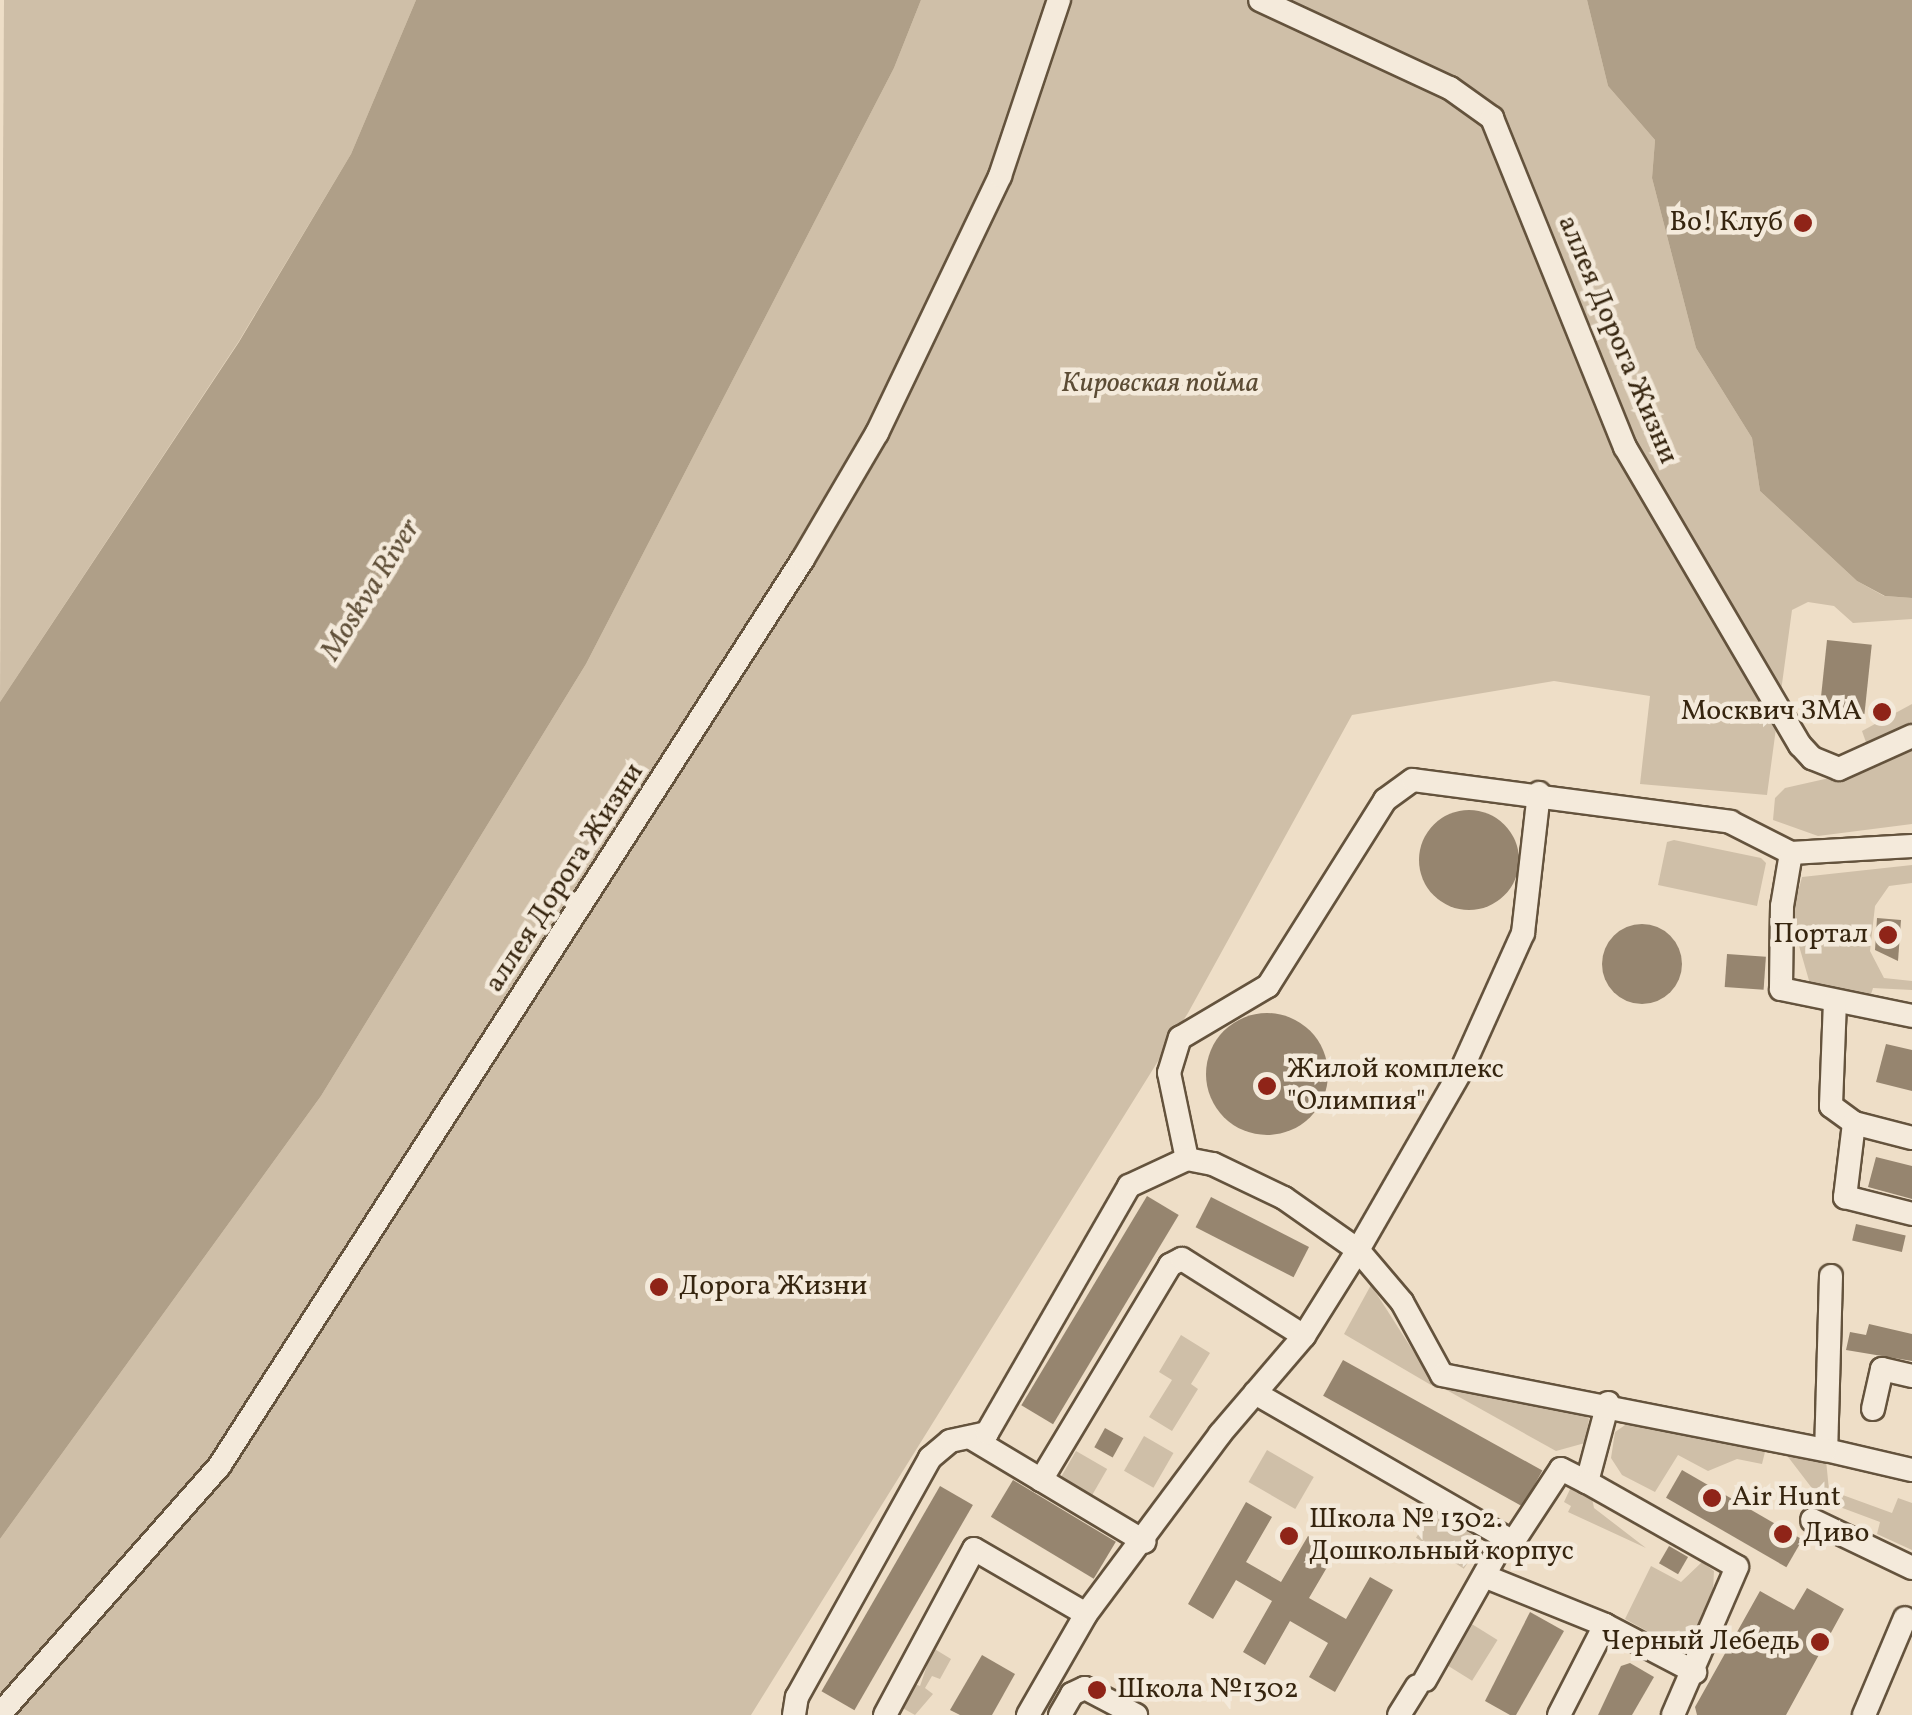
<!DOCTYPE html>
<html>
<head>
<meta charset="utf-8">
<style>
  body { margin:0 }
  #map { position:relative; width:1912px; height:1715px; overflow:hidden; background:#eedec7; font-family:Vollkorn,serif }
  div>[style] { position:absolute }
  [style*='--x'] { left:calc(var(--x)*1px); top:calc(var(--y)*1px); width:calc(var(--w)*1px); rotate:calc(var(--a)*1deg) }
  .green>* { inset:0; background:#cfbfa8; transform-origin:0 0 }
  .water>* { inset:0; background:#af9f88 }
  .building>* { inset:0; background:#96856f; transform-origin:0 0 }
  .round { border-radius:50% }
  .roads { filter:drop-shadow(2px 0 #64533d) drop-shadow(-2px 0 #64533d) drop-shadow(0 2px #64533d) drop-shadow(0 -2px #64533d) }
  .minor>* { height:22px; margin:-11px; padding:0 11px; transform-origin:11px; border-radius:11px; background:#f4eadb }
  .dots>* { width:28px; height:28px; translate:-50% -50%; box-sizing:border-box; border:5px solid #f4eadb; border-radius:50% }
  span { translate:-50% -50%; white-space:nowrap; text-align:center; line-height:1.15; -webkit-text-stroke:9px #f4eadb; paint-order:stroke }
  .poi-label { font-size:28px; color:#36250f }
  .right { translate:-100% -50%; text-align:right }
  .left { translate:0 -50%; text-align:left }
  .street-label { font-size:28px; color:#36250f }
  .park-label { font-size:28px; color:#5c4c35; font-style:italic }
  .water-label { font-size:30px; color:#605039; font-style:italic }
</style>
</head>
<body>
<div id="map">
  <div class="green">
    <div style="clip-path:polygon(4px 0,416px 0,351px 154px,239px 341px,0 702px)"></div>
    <div style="clip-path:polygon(921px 0,1587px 0,1608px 86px,1655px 140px,1652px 178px,1696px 348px,1752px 438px,1760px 491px,1857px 581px,1884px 596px,1912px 598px,1912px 619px,1853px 623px,1834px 606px,1808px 602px,1792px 610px,1767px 795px,1640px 784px,1650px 696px,1554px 681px,1352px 715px,1188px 1013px,751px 1715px,0 1715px,0 1539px,321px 1096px,586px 664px,894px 68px)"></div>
    <div style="clip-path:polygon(1912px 704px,1912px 725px,1868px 748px,1862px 731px)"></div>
    <div style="clip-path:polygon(1912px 742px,1912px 824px,1818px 836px,1773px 820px,1775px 798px,1785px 788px,1856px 772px)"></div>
    <div style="clip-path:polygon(1674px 840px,1761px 858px,1766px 863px,1757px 906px,1658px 885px,1667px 842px)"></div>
    <div style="clip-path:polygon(1912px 865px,1912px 883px,1889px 886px,1875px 906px,1870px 951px,1884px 978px,1912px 981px,1912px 990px,1873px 988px,1868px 1004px,1812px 991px,1791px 918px,1802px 877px)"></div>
    <div style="clip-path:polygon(1371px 1285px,1431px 1379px,1431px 1385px,1344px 1334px)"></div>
    <div style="clip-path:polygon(1181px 1335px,1210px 1353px,1191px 1384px,1198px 1389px,1172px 1431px,1149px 1417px,1172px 1380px,1159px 1372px)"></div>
    <div style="clip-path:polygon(1443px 1388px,1580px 1410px,1589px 1419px,1585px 1443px,1556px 1451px)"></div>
    <div style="clip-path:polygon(1631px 1421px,1766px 1448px,1762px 1464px,1737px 1459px,1708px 1471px,1678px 1455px,1655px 1492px,1622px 1475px,1611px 1458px,1615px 1432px)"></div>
    <div style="left:1144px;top:1436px;width:34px;height:40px;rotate:30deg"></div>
    <div style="clip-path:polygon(1782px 1449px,1826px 1460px,1829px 1490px,1892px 1513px,1898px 1498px,1912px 1503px,1912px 1550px,1877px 1534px,1880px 1522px,1821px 1500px)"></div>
    <div style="left:1267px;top:1450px;width:54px;height:37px;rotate:30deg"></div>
    <div style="left:1076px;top:1451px;width:36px;height:32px;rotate:30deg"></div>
    <div style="clip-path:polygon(1571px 1487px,1592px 1498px,1594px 1508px,1646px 1548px,1568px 1512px,1571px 1506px,1564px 1502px)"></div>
    <div style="left:1434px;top:1510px;width:57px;height:33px;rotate:33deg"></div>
    <div style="clip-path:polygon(1702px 1562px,1714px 1571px,1713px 1591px,1687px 1653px,1625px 1619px,1651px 1566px,1681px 1582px)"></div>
    <div style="left:1467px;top:1621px;width:36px;height:48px;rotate:32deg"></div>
    <div style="clip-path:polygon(933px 1648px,951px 1659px,940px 1679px,932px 1676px,925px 1688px,933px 1694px,915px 1715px,899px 1706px,912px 1683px,920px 1686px)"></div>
  </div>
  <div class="water">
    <div style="clip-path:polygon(416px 0,921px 0,894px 68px,586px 664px,321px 1096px,0 1539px,0 702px,239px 342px,351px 154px)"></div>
    <div style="clip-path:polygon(1587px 0,1912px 0,1912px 598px,1885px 596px,1857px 581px,1760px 491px,1752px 438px,1696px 348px,1652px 178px,1655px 140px,1608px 86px)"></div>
  </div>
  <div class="building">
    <div style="left:1827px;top:640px;width:45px;height:78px;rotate:6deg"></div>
    <div class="round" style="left:1419px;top:810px;width:100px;height:100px"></div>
    <div style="clip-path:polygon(1877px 918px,1901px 920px,1898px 961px,1875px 950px)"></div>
    <div class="round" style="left:1602px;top:924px;width:80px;height:80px"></div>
    <div style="left:1727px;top:954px;width:39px;height:33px;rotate:4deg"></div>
    <div class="round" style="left:1206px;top:1013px;width:122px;height:122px"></div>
    <div style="clip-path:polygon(1886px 1044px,1912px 1050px,1912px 1091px,1876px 1082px)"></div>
    <div style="clip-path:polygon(1876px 1157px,1912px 1166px,1912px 1199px,1868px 1187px)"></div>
    <div style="left:1147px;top:1196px;width:37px;height:244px;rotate:31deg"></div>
    <div style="left:1211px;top:1197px;width:110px;height:34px;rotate:27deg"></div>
    <div style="left:1856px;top:1224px;width:51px;height:17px;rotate:13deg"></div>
    <div style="clip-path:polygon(1869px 1324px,1912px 1334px,1912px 1361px,1846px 1350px,1850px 1332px,1866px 1335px)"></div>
    <div style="left:1343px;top:1360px;width:228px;height:41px;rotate:29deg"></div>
    <div style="left:1105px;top:1428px;width:21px;height:22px;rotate:29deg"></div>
    <div style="left:1682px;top:1470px;width:139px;height:32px;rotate:30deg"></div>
    <div style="left:1013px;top:1480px;width:120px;height:43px;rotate:31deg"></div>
    <div style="left:940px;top:1486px;width:38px;height:237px;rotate:30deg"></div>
    <div style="clip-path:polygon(1246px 1502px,1272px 1517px,1246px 1562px,1281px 1582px,1308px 1536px,1336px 1552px,1309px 1598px,1346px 1619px,1370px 1577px,1393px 1590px,1335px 1692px,1309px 1677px,1328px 1643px,1290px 1621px,1265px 1665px,1243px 1652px,1272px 1601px,1236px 1580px,1213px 1619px,1188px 1604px)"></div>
    <div style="left:1669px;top:1546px;width:22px;height:20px;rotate:30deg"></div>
    <div style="clip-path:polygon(1807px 1588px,1844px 1609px,1786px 1715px,1697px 1715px,1695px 1707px,1760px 1591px,1794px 1610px)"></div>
    <div style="clip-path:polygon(1530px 1612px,1564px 1631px,1516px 1715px,1510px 1715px,1485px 1701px)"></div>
    <div style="clip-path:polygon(982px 1655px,1015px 1674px,992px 1715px,960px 1715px,950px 1710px)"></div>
    <div style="clip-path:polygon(1630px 1663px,1654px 1677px,1632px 1715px,1598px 1715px,1621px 1666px)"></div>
  </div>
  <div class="roads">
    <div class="minor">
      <div style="--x:1260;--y:0;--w:209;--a:24.9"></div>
      <div style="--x:1450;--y:88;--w:52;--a:35.5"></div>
      <div style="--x:1492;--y:118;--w:355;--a:68"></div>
      <div style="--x:1625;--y:447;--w:346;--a:59.6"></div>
      <div style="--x:1800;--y:745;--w:18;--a:47"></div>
      <div style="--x:1812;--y:758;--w:29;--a:22"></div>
      <div style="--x:1839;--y:769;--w:80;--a:-24.3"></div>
      <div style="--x:1791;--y:853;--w:54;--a:99.6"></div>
      <div style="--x:1782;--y:906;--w:83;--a:90.7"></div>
      <div style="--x:1781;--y:989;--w:134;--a:11.6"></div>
      <div style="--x:1835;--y:1001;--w:105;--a:92.2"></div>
      <div style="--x:1831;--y:1106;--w:29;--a:36"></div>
      <div style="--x:1912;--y:1138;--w:60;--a:-165.5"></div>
      <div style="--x:1854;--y:1123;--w:75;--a:96.9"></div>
      <div style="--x:1845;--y:1197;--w:69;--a:14.2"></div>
      <div style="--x:1187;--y:1159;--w:88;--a:-101.8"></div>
      <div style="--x:1169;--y:1073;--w:37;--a:-73"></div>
      <div style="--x:1180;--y:1038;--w:102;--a:-30.6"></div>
      <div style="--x:1268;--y:986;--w:220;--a:-57.8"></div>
      <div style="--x:1385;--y:800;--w:34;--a:-36"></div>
      <div style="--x:1413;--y:780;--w:320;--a:7.5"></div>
      <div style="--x:1730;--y:822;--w:68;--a:26.9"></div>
      <div style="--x:1791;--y:853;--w:121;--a:-3.3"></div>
      <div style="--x:1831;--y:1276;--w:174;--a:91.6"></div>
      <div style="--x:1826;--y:1450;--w:88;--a:13.1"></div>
      <div style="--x:1255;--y:1393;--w:298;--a:30"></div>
      <div style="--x:1513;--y:1542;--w:87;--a:-56.7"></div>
      <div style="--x:1561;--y:1469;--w:29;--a:27"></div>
      <div style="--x:1608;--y:1403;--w:82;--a:104.9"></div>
      <div style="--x:1587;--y:1482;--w:172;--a:29.5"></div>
      <div style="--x:1737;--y:1567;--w:161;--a:113.4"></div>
      <div style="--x:1873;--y:1409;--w:41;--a:-77.3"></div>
      <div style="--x:1882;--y:1369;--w:31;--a:13"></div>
      <div style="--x:973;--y:1439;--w:200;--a:30.9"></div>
      <div style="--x:1041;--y:1480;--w:251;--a:-59"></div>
      <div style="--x:1170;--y:1265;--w:13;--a:-27"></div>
      <div style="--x:1182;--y:1259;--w:144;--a:32.3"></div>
      <div style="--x:1812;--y:1520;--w:111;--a:25.6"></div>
      <div style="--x:1484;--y:1576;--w:131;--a:22"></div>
      <div style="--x:1605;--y:1625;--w:101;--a:117.1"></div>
      <div style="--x:1605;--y:1625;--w:102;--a:27.6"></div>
      <div style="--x:1425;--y:1680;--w:163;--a:-60.6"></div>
      <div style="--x:0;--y:1714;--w:332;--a:-48.5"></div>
      <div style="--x:220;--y:1465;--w:1077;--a:-57.24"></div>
      <div style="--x:803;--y:559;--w:146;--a:-59.6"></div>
      <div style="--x:877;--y:433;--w:285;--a:-64.4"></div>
      <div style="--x:1000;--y:176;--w:186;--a:-71.5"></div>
      <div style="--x:794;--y:1715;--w:18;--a:-81"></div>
      <div style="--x:797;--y:1697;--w:274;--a:-60.9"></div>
      <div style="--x:930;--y:1458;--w:26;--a:-40"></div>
      <div style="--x:950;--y:1441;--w:38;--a:-12"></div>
      <div style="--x:987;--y:1433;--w:285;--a:-60.1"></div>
      <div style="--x:1129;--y:1186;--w:64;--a:-25"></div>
      <div style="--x:1187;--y:1159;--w:26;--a:11"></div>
      <div style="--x:1213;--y:1164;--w:79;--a:25.6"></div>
      <div style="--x:1284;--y:1198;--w:90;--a:35.1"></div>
      <div style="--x:1358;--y:1250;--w:207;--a:-60.1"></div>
      <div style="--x:1461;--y:1071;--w:151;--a:-65.8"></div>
      <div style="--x:1523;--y:933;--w:141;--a:-83.5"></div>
      <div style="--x:885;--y:1715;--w:188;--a:-61.8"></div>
      <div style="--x:974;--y:1549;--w:129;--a:30.1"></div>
      <div style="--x:1028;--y:1715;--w:116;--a:-60.1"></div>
      <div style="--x:1086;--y:1614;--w:224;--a:-53.3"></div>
      <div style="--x:1220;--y:1434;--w:129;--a:-49.4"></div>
      <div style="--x:1304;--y:1336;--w:102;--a:-57.9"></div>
      <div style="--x:1358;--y:1250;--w:68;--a:49.8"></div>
      <div style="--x:1402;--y:1302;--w:83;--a:61.3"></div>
      <div style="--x:1442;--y:1375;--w:391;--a:11.1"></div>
      <div style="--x:1060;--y:1715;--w:24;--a:-60"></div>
      <div style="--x:1072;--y:1694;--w:14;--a:-25"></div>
      <div style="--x:1085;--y:1688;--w:58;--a:27.9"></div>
      <div style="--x:1399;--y:1715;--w:34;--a:-58"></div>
      <div style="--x:1864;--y:1715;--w:105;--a:-67.1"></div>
    </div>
  </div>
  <div class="dots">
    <div style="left:1803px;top:223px;background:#8f2418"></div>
    <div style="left:1882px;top:712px;background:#8f2418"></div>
    <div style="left:1888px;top:935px;background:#8f2418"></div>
    <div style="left:1267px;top:1086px;background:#8f2418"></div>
    <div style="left:659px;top:1287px;background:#8f2418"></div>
    <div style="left:1712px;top:1498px;background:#8f2418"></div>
    <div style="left:1783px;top:1534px;background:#8f2418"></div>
    <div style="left:1289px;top:1536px;background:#8f2418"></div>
    <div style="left:1820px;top:1642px;background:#8f2418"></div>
    <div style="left:1097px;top:1690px;background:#8f2418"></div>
  </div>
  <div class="poi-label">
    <span class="right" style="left:1783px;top:223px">Во! Клуб</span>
    <span class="right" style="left:1862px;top:712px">Москвич ЗМА</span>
    <span class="right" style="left:1868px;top:935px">Портал</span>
    <span class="left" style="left:1287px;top:1086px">Жилой комплекс<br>"Олимпия"</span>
    <span class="left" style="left:679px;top:1287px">Дорога Жизни</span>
    <span class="left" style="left:1732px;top:1498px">Air Hunt</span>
    <span class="left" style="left:1309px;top:1536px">Школа № 1302.<br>Дошкольный корпус</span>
    <span class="left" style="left:1803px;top:1534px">Диво</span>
    <span class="right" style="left:1800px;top:1642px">Черный Лебедь</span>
    <span class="left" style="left:1117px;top:1690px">Школа №1302</span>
  </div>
  <div class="street-label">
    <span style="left:1617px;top:340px;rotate:67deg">аллея Дорога Жизни</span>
    <span style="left:565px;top:878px;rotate:-57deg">аллея Дорога Жизни</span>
  </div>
  <div class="park-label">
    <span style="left:1160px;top:384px">Кировская пойма</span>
  </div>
  <div class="water-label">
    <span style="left:371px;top:590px;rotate:-58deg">Moskva River</span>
  </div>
</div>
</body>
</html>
